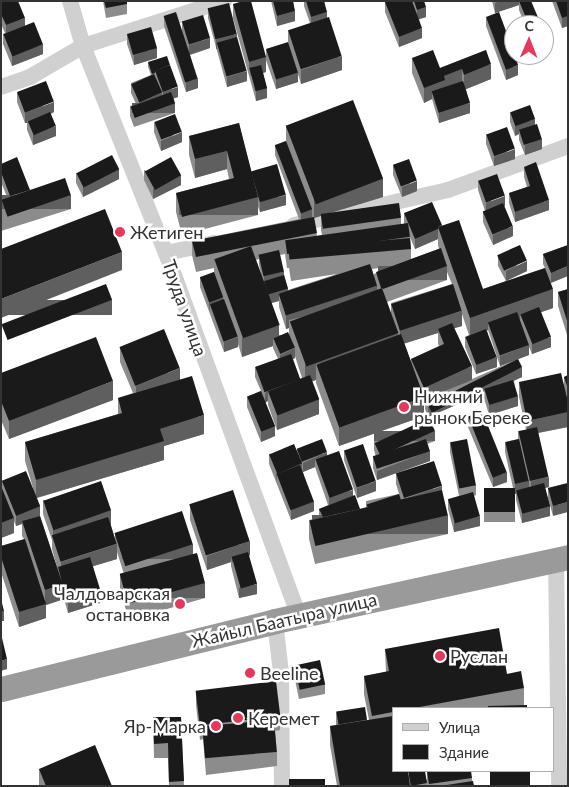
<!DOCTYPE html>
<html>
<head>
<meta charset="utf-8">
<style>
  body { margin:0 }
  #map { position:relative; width:569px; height:787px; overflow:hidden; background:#fff; font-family:Lato,sans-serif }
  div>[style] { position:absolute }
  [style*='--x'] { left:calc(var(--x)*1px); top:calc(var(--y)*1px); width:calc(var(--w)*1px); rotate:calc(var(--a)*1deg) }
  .minor>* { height:16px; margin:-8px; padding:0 8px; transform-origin:8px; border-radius:8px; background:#d0d0d0 }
  .highway>* { height:25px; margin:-12.5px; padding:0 12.5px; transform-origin:12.5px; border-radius:12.5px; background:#9a9a9a }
  .wall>* { inset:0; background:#8c8c8c }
  .shaded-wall>* { inset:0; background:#5f5f5f; transform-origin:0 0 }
  .building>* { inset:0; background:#1a1a1a; transform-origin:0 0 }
  .dots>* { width:14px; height:14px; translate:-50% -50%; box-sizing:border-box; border:2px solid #fff; border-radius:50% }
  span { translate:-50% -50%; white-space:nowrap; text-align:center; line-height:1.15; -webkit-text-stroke:5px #fff; paint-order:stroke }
  .poi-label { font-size:18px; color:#333 }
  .left { translate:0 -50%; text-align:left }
  .right { translate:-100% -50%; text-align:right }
  .street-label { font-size:18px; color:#333 }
  .frame { position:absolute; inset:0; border:2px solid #333; pointer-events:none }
  .legend { position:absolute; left:392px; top:707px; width:162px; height:65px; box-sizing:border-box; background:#fff; border:1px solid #adadad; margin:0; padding:6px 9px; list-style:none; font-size:15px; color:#333 }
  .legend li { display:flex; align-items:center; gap:10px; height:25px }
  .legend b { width:25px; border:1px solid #adadad }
  .north { position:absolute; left:504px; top:15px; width:50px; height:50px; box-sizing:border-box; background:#fff; border:1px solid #adadad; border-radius:50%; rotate:1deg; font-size:14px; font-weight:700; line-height:20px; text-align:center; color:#333 }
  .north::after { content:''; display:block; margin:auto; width:18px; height:22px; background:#e6385c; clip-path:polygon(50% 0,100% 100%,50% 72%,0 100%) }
</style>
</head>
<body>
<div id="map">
  <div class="minor">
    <div style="--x:70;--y:1;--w:47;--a:73.9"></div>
    <div style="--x:83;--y:46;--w:223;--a:68.2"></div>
    <div style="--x:166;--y:253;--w:387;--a:69.9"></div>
    <div style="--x:1;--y:87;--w:31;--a:-19"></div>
    <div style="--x:30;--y:77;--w:61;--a:-30.3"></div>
    <div style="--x:83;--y:46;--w:148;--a:-17.7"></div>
    <div style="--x:294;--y:225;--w:158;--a:-12.8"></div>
    <div style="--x:448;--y:190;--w:128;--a:-20.1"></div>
    <div style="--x:166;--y:253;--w:49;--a:-11.8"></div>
    <div style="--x:556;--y:559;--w:227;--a:89.2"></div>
    <div style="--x:275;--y:621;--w:52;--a:83.4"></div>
    <div style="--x:281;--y:673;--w:113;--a:89.5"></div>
  </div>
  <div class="highway">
    <div style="--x:1;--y:689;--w:282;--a:-13.9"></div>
    <div style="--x:275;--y:621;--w:300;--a:-12.3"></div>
  </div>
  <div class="wall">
    <div style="clip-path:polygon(1px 1px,25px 26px,43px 54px,12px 66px,3px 44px,3px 34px,5px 33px,1px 24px)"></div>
    <div style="clip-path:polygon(103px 1px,127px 1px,127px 14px,106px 18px)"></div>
    <div style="clip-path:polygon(271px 1px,293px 1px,295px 21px,277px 26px)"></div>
    <div style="clip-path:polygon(304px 1px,324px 1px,327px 17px,342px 70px,301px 84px,298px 74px,298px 82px,276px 89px,266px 60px,266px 72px,263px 73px,267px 98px,256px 101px,233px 18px,233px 4px,266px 57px,266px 49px,288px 43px,288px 31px,310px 23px,304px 6px)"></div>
    <div style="clip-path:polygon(386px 1px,424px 1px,426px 17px,419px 19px,422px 38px,399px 47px,385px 12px,385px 2px)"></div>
    <div style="clip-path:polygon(492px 1px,531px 1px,540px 25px,525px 25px,519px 10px,519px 5px,495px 13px)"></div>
    <div style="clip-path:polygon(552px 1px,568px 1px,568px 26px,562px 28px)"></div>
    <div style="clip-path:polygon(208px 8px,237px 38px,247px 81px,227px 87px,208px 18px)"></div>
    <div style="clip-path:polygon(164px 16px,182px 31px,182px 21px,210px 48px,190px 55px,198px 88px,186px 92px,164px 26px)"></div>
    <div style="clip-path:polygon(486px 17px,518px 75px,506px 80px,486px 26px)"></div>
    <div style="clip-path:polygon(127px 34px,157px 58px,134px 65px,127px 44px)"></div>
    <div style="clip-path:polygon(486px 50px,491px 79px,466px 89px,470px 113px,439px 123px,432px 99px,424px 103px,412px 73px,412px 58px,440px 68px)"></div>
    <div style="clip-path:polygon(148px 62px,178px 97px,174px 98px,175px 113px,134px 127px,130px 116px,130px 106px,136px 104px,131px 93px,131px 83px,151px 75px,148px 67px)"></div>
    <div style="clip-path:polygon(17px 92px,54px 112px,51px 114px,56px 136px,33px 145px,27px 130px,27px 123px,25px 123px,17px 102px)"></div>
    <div style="clip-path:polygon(510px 112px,535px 124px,542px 149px,525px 155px,519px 140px,519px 134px,515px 136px,510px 122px)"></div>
    <div style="clip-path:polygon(154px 122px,182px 142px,161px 151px,154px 132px)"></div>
    <div style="clip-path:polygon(239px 123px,251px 171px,286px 205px,260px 212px,258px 207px,258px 215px,182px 235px,176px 212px,176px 193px,229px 179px,227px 169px,195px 178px,189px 155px,189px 136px)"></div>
    <div style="clip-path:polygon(evenodd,286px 125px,383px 197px,326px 214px,401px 218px,401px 224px,404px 224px,404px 213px,442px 225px,483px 289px,545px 268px,543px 264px,543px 254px,568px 245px,551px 283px,553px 308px,541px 312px,551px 347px,532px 354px,529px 347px,529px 355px,518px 359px,522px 377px,514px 381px,518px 406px,489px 415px,484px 398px,484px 393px,428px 417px,425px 409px,425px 402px,424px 402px,424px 401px,424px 416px,339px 446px,316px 383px,316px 380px,312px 381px,319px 414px,277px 430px,268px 405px,268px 401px,265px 402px,275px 436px,261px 442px,247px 407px,247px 397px,261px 391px,255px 377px,255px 367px,278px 359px,273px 348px,273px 346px,242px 357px,238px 344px,238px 347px,224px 352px,200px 287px,200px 277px,214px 272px,214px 268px,196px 272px,192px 255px,192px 241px,299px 219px,275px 155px,275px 145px,286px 141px,286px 125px,321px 216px,321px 230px,322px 235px,317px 236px,314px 218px,321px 216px,286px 125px,410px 237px,415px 249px,438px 239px,438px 245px,439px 249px,411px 259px,411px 249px,410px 237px,286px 125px,285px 254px,287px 268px,289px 268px,291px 281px,337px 274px,288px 290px,284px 275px,280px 255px,285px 254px,286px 125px,259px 259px,259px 265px,261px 274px,256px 260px,259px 259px,286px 125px,393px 266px,374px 274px,374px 276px,372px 269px,393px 266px,286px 125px,447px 272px,452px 284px,391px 303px,391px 314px,387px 302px,447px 280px,447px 272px,286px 125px,279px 301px,279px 307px,286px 329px,289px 328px,289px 335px,279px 335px,271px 303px,279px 301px,286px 125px,462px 314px,469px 335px,465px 337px,465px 347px,476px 374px,497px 367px,487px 331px,488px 330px,500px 366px,515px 360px,472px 379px,454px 328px,462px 326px,462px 314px,286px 125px,438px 333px,438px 344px,439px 346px,411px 359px,411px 362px,404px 343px,438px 333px,286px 125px,295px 356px,302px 378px,300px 379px,293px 359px,295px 358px,295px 356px)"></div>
    <div style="clip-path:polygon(486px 134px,515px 159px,494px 166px,486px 144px)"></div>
    <div style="clip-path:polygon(1px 164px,30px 190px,71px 209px,1px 231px,1px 199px,7px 197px,1px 182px)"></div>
    <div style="clip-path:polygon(393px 165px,417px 191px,402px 197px,393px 175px)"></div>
    <div style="clip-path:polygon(524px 167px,549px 210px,515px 222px,509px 203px,509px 193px,527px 187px,524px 177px)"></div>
    <div style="clip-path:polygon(144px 170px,181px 185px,153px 199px,144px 180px)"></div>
    <div style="clip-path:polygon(76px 173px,119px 179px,83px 197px,76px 183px)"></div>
    <div style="clip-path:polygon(478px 180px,513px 236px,493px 245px,483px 222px,483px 212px,485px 211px,478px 190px)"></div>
    <div style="clip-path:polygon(498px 256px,527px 271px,506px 281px,498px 266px)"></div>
    <div style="clip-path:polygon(568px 289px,568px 338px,558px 306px,558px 292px)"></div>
    <div style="clip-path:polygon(120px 348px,180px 379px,204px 434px,164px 446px,164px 460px,37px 498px,40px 516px,58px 571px,52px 549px,52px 540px,43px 514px,43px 500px,111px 525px,115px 539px,115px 533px,193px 554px,205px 598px,129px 620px,120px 590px,120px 575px,124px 574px,117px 552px,117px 559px,93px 566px,100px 603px,68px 613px,64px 599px,46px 605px,46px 618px,19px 627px,1px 572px,1px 546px,24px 539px,22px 536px,22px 524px,16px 526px,14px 521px,14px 533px,1px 538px,2px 481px,33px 488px,25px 461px,25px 442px,118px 414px,118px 398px,133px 393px,120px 362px)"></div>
    <div style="clip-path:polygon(1px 373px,113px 400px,9px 439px,1px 420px)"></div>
    <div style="clip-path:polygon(568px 375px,568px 399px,566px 392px,568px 402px,568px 427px,538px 433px,549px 487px,545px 488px,550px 516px,522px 523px,516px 500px,516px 494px,515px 494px,515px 522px,484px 522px,484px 488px,513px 488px,505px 452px,505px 442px,518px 439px,518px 431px,526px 430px,519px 397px,519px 382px,564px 384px,564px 377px)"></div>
    <div style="clip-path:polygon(468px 417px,507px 482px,493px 487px,468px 427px)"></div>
    <div style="clip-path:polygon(374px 441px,435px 441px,427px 444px,430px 461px,377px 480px,373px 468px,373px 458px,376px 457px,374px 450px)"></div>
    <div style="clip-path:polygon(450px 442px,476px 485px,476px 495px,474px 496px,480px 526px,454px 532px,448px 509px,448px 499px,459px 496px,450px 452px)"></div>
    <div style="clip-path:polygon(297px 449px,327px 455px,353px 495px,360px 509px,366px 507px,366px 501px,399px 494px,396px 484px,396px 474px,442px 492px,448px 534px,315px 564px,309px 539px,309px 520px,319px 518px,319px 509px,328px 505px,315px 467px,303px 472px,314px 511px,291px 520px,269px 464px,269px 454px,297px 452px)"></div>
    <div style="clip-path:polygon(344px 450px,376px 491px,357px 498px,344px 460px)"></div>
    <div style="clip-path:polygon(568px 483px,553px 516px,548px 498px,548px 488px)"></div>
    <div style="clip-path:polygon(190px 505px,250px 555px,249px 556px,257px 594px,239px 598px,231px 566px,231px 562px,207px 570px,190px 520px)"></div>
    <div style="clip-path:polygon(385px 649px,507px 674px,524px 688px,524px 705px,527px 708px,393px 708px,393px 771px,427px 780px,427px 771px,472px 778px,472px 781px,474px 786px,428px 786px,427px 784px,427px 786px,337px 786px,330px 745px,330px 726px,336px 725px,336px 712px,367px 720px,369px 720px,364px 694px,364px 676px,386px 672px)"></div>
    <div style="clip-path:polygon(294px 665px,325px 684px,325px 694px,299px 699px,294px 675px)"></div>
    <div style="clip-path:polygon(196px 691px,280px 716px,280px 730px,275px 731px,277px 752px,277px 766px,206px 775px,203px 739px,200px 740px,196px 705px)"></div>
    <div style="clip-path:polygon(153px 717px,181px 717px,184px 786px,169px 786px,168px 758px,154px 758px)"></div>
    <div style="clip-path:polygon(39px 769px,112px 786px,39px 786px)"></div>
  </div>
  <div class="shaded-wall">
    <div style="clip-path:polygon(500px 1px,519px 1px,519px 5px,495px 13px,495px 3px)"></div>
    <div style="clip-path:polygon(426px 7px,426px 17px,417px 20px,417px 10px)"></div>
    <div style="clip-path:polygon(295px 11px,295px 21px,277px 26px,277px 16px)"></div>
    <div style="clip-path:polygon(327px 12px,327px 22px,311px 27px,311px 17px)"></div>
    <div style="clip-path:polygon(568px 16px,568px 26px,562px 28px,562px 18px)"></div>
    <div style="clip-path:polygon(25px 18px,25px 28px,6px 35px,6px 25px)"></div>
    <div style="clip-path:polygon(540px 22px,540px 25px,531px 25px)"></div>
    <div style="clip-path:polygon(422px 28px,422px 38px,399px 47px,399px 37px)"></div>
    <div style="clip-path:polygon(237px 34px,237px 44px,217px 43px,217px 49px,216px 49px,216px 39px)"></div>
    <div style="clip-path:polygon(210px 38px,210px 48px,189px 55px,189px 45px)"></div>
    <div style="clip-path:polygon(43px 44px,43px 54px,12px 66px,12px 56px)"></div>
    <div style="clip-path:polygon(157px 48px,157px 58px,134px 65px,134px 55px)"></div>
    <div style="clip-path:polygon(342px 56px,342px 70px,301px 84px,301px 70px)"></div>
    <div style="clip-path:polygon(266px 57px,266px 72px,251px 76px,249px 68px,249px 77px,249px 62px)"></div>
    <div style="clip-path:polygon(491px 64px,491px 79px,464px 90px,464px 75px)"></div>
    <div style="clip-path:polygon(518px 65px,518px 75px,506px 80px,506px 70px)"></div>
    <div style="clip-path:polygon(462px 69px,462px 84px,432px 91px,432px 99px,424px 103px,424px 88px,444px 76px)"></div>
    <div style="clip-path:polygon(247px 71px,247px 81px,227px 87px,227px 77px)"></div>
    <div style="clip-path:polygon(298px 72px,298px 82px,276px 89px,276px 79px)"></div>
    <div style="clip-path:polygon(198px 78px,198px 88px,186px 92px,186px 82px)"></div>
    <div style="clip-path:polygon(178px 87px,178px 97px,163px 102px,163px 92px)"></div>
    <div style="clip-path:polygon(267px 88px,267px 98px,256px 101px,256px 91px)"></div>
    <div style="clip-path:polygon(162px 92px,162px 102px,139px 112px,139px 102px)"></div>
    <div style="clip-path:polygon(54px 102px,54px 112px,28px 123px,27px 120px,27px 123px,25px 123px,25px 113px)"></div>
    <div style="left:175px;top:103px;width:10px;height:43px;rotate:90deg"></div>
    <div style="clip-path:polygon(470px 103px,470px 113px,439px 123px,439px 113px)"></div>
    <div style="clip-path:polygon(535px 119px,535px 129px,519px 130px,519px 134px,515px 136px,515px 126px)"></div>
    <div style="clip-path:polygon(56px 126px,56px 136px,33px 145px,33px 135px)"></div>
    <div style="clip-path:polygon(182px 132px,182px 142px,161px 151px,161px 141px)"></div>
    <div style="clip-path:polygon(542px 139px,542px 149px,525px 155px,525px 145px)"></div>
    <div style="clip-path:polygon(515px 149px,515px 159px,494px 166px,494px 157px)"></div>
    <div style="clip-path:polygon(227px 151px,227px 169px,195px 178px,195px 159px)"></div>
    <div style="clip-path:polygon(119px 169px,119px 179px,83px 197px,83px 187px)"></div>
    <div style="clip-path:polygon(181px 175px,181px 185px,153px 199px,153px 189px)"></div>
    <div style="clip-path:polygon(383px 178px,383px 197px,314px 218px,314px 199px)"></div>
    <div style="clip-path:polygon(417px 181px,417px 191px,402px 197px,402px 187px)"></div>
    <div style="left:71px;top:195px;width:14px;height:73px;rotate:90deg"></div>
    <div style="clip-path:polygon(286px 195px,286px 205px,260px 212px,260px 202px)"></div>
    <div style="clip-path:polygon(505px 196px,505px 206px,486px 213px,486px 203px)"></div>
    <div style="left:258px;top:197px;width:18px;height:79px;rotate:90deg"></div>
    <div style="clip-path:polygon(549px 200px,549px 210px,515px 222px,515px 212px)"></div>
    <div style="clip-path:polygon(312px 209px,312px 219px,301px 223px,301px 213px)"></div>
    <div style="clip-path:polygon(513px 226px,513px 236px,493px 245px,493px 235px)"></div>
    <div style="clip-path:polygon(438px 229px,438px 239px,415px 249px,415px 239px)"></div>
    <div style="clip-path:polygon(122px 252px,122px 270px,1px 318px,1px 299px)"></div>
    <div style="clip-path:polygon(527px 261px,527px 271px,506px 281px,506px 271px)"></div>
    <div style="left:447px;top:266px;width:14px;height:69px;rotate:90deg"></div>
    <div style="clip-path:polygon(568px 266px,568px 276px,551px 283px,551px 273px)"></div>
    <div style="clip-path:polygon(284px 271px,284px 281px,264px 282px,264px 276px)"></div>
    <div style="clip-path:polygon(377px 286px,377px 300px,289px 320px,289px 328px,286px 329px,286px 314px)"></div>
    <div style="clip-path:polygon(288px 288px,288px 298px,279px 293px,279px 301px,268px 304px,268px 294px)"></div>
    <div style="clip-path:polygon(553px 289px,553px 308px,522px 319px,520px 314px,520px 319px,491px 330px,488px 322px,488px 330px,470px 337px,470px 318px)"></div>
    <div style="clip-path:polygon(223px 297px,223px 307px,210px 304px,209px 312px,209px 302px)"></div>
    <div style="left:112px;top:300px;width:15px;height:118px;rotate:90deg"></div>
    <div style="clip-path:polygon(462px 311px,462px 326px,439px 333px,438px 329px,438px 333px,400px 345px,400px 330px)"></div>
    <div style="clip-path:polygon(279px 325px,279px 344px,273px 338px,273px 346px,242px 357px,242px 338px)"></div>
    <div style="clip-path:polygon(398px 333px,398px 352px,316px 364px,316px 380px,305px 384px,305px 365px)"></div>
    <div style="clip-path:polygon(238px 337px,238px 347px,224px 352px,224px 342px)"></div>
    <div style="clip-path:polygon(551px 337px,551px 347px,532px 354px,532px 344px)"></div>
    <div style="clip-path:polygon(529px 345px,529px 355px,500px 366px,500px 356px)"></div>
    <div style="clip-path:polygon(295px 348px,295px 358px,280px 365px,280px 355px)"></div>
    <div style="clip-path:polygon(497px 357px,497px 367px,476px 374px,476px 364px)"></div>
    <div style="clip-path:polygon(472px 366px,472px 380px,425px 399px,424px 402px,424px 388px)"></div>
    <div style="clip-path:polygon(522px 367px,522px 377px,485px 393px,484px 389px,484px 393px,428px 417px,428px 407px)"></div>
    <div style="clip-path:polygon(180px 368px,180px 382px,136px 401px,136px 386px)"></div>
    <div style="clip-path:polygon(113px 381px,113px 400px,9px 439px,9px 421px)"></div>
    <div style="clip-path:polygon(268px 391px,268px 401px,265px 403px,265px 393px)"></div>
    <div style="clip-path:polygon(518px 396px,518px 406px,489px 415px,489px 405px)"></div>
    <div style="clip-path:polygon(424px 397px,424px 416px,339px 446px,339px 428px)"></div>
    <div style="clip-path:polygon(319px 399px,319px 414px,277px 430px,277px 415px)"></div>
    <div style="clip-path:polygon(568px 412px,568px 427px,527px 435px,527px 421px)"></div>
    <div style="clip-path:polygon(204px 415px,204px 434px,164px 446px,164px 460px,36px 498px,36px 480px,160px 429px)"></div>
    <div style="clip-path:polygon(275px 426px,275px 436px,261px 442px,261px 432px)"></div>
    <div style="left:435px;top:431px;width:10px;height:61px;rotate:90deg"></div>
    <div style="clip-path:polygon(430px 451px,430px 461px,377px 480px,377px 471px)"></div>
    <div style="clip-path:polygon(327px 452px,327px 462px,315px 459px,315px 467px,303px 472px,303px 463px)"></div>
    <div style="clip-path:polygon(302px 463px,302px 473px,277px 474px,276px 483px,276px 473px)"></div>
    <div style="clip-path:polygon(507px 472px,507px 482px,493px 487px,493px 477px)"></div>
    <div style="clip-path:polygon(549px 477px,549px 487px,531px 491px,531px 481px)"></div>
    <div style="clip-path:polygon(376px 481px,376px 491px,357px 498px,357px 488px)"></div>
    <div style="clip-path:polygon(529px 481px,529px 491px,516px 490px,516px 494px,515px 494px,515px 484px)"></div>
    <div style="clip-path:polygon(442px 486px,442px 496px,404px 499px)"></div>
    <div style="clip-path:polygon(353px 490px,353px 500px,329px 508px,329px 498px)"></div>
    <div style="clip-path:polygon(314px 501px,314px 511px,291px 520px,291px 510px)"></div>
    <div style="clip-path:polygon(568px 502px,568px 512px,553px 516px,553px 506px)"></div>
    <div style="clip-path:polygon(40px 506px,40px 516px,22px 521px,22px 524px,16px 526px,16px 516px)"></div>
    <div style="clip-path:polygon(550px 506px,550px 516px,522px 523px,522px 513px)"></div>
    <div style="clip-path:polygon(111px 510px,111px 525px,53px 537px,53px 529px)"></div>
    <div style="left:448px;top:515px;width:19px;height:136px;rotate:90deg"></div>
    <div style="clip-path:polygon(480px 516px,480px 526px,454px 532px,454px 522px)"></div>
    <div style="clip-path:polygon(14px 518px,14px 533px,1px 538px,1px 523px)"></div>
    <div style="clip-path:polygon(250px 541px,250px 555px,232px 562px,231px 556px,231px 562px,207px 570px,207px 556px)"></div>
    <div style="clip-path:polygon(117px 544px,117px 559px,61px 576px,61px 562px)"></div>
    <div style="left:193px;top:544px;width:15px;height:71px;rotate:90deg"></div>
    <div style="left:205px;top:583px;width:15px;height:79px;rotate:90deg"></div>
    <div style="clip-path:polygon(64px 584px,64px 599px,46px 605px,46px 618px,19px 627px,19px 612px,45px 604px,45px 590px)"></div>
    <div style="clip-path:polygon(257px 584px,257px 594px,239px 598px,239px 588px)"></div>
    <div style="clip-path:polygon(100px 589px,100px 603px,68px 613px,68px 598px)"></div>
    <div style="left:1px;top:611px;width:3px;height:10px"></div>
    <div style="clip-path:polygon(7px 659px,7px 669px,1px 671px,1px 661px)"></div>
  </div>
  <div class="building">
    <div style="clip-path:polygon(1px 1px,18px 1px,25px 18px,6px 25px,1px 14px)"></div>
    <div style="clip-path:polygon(104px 1px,127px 1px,127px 4px,106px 8px)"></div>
    <div style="clip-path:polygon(243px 1px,251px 1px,266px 57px,249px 62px,233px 4px)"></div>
    <div style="clip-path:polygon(273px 1px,293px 1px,295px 11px,277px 16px)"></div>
    <div style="clip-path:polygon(306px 1px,324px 1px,327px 12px,311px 17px)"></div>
    <div style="clip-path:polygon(386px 1px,412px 1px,422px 28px,399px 37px,385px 2px)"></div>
    <div style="clip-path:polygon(414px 1px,424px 1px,426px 7px,417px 10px)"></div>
    <div style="clip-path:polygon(519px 1px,531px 1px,540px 22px,531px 25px,529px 25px)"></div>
    <div style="clip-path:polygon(556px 1px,568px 1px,568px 16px,562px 18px)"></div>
    <div style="left:229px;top:3px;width:32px;height:22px;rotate:76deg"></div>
    <div style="left:176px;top:12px;width:70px;height:13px;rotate:72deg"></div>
    <div style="clip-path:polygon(499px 12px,514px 53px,514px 55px,515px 55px,518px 65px,506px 70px,486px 17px)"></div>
    <div style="left:203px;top:15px;width:24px;height:22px;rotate:73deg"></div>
    <div style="left:329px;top:17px;width:41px;height:43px;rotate:72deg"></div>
    <div style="left:34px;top:22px;width:24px;height:33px;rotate:68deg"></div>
    <div style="left:151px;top:27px;width:22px;height:25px;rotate:74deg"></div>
    <div style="left:237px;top:37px;width:35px;height:21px;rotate:74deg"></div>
    <div style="left:288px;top:42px;width:32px;height:23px;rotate:72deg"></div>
    <div style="clip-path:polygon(433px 50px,440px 68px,486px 50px,491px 64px,464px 75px,462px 69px,444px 76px,445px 80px,424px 88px,412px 58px)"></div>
    <div style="clip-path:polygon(167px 56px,170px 65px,155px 71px,155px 73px,152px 74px,148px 62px)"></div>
    <div style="left:170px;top:65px;width:23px;height:16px;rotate:70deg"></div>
    <div style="left:261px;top:65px;width:24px;height:12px;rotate:75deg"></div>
    <div style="left:154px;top:74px;width:20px;height:25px;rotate:66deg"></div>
    <div style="left:46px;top:81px;width:22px;height:31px;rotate:69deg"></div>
    <div style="left:463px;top:81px;width:23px;height:33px;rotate:72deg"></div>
    <div style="left:171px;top:92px;width:12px;height:43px;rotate:70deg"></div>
    <div style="left:353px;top:100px;width:84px;height:72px;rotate:69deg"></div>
    <div style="left:530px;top:105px;width:15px;height:21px;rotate:70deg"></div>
    <div style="left:50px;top:112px;width:15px;height:24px;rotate:67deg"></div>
    <div style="left:175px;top:114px;width:19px;height:22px;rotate:69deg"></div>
    <div style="clip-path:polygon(239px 123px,258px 197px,182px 217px,176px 193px,234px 178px,227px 151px,195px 159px,189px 136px)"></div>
    <div style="left:537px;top:124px;width:16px;height:19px;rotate:72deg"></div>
    <div style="left:507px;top:127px;width:23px;height:22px;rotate:70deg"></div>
    <div style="left:286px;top:141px;width:73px;height:12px;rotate:69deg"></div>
    <div style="left:112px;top:155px;width:16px;height:40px;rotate:63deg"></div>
    <div style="clip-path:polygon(17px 157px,30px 190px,10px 196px,1px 172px,1px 164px)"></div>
    <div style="left:171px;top:157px;width:21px;height:30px;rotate:61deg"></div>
    <div style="left:409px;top:159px;width:23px;height:17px;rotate:70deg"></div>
    <div style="clip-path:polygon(536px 162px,549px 200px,515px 212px,509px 193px,530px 186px,524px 167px)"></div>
    <div style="left:277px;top:164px;width:32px;height:27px;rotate:74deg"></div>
    <div style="left:497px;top:174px;width:23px;height:20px;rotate:70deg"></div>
    <div style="left:65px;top:178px;width:18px;height:67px;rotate:71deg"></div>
    <div style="clip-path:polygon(432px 202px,442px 225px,438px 227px,438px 229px,415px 239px,404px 213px)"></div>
    <div style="left:399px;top:203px;width:15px;height:79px;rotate:82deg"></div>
    <div style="left:503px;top:203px;width:25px;height:22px;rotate:67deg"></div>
    <div style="clip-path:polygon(105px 209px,122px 252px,1px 299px,1px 249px)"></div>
    <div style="clip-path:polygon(314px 217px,317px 233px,251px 246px,196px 257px,192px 241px)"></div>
    <div style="clip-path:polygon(459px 220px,483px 289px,545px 268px,553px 289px,470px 318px,438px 227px)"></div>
    <div style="left:408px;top:223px;width:14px;height:124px;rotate:82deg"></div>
    <div style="left:410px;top:238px;width:11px;height:122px;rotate:85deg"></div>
    <div style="left:520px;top:245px;width:17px;height:25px;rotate:66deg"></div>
    <div style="clip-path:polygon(568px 245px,568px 266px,551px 273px,543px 254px)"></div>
    <div style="left:251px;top:246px;width:84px;height:39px;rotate:70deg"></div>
    <div style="clip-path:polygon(441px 248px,447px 266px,383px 289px,382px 288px,381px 288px,376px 272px)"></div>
    <div style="left:279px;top:250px;width:22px;height:21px;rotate:77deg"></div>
    <div style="left:370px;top:264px;width:23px;height:96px;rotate:72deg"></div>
    <div style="left:214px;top:272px;width:27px;height:15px;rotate:70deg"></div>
    <div style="left:284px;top:275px;width:14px;height:21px;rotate:73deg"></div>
    <div style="left:106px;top:284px;width:17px;height:112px;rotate:69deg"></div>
    <div style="left:453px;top:284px;width:28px;height:65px;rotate:72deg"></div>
    <div style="left:382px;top:288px;width:48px;height:98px;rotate:70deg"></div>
    <div style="clip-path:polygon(568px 289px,568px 324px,558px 292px)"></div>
    <div style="left:224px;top:299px;width:40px;height:15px;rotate:70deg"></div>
    <div style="left:539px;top:307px;width:32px;height:20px;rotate:68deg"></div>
    <div style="left:517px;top:312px;width:35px;height:31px;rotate:70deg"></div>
    <div style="clip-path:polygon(452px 323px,472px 366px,424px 388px,411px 359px,444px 344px,438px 329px)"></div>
    <div style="left:164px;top:329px;width:42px;height:48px;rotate:68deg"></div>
    <div style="left:486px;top:329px;width:30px;height:22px;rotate:69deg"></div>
    <div style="left:288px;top:332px;width:17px;height:16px;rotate:66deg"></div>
    <div style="left:401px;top:334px;width:67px;height:90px;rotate:70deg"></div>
    <div style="clip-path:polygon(96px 337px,113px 381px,9px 421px,1px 401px,1px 373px)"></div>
    <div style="left:291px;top:354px;width:27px;height:38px;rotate:70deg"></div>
    <div style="left:518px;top:359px;width:9px;height:101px;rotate:63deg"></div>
    <div style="clip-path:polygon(561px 373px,568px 402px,568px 412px,527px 421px,519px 382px)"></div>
    <div style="left:310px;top:375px;width:26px;height:45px;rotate:69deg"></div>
    <div style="clip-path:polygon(568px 375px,568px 389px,564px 377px)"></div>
    <div style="clip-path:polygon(192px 376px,204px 415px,160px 429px,164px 441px,36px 480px,25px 442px,122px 413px,118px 398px)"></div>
    <div style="left:513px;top:380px;width:17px;height:30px;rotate:73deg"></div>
    <div style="left:261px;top:391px;width:38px;height:15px;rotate:68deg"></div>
    <div style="left:482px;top:411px;width:66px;height:15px;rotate:68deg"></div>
    <div style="left:429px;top:418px;width:14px;height:60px;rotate:65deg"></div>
    <div style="left:537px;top:427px;width:51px;height:19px;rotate:77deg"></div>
    <div style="left:322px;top:439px;width:14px;height:27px;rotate:69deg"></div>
    <div style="left:426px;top:439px;width:13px;height:56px;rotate:72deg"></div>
    <div style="left:467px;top:439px;width:47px;height:17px;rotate:79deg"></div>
    <div style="left:519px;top:439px;width:43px;height:14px;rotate:77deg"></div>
    <div style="left:294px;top:444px;width:21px;height:27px;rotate:67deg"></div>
    <div style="left:363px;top:444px;width:39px;height:20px;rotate:71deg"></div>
    <div style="left:339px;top:451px;width:41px;height:25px;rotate:70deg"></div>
    <div style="left:434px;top:461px;width:26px;height:40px;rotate:72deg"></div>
    <div style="left:300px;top:465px;width:39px;height:25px;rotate:69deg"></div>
    <div style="left:26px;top:471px;width:38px;height:26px;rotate:68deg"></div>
    <div style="left:101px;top:481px;width:31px;height:61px;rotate:71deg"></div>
    <div style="left:544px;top:483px;width:24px;height:29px;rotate:75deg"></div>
    <div style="clip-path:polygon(568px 483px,568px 502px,553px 506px,548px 488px)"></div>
    <div style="clip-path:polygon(1px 486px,14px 518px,1px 523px)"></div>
    <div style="left:484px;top:488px;width:31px;height:24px"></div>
    <div style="left:233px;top:490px;width:54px;height:46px;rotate:72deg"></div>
    <div style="left:442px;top:490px;width:26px;height:136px;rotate:77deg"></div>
    <div style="left:473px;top:492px;width:25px;height:26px;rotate:74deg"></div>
    <div style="left:399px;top:494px;width:6px;height:34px;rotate:72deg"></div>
    <div style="clip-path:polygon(355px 495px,360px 509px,323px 517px,319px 509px)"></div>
    <div style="left:182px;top:511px;width:35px;height:71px;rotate:72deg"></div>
    <div style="clip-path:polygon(40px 516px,62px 582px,58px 567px,90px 557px,100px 589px,68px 598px,64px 584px,45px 590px,22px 521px)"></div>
    <div style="left:108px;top:517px;width:28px;height:59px;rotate:72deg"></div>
    <div style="clip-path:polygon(25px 539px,46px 604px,19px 612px,1px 557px,1px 546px)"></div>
    <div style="left:248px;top:552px;width:33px;height:17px;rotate:74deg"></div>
    <div style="left:197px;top:553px;width:31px;height:80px;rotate:75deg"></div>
    <div style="clip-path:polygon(1px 599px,4px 611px,1px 611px)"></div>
    <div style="clip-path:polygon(499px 628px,507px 674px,521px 671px,524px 688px,414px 708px,393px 708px,393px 712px,372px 716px,364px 676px,389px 671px,385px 649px)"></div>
    <div style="clip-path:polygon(1px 638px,2px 638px,7px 659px,1px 661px)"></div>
    <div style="left:320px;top:660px;width:25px;height:26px;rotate:78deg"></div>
    <div style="left:276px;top:681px;width:35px;height:81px;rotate:83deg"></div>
    <div style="clip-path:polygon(527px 705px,527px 708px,488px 708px,488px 706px)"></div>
    <div style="left:365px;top:707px;width:13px;height:29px;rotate:81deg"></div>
    <div style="clip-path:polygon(393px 716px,393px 771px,408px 771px,410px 786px,340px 786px,330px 726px)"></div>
    <div style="clip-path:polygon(153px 717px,181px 717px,184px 781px,169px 782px,168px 743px,154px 744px)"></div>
    <div style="left:274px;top:720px;width:32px;height:72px;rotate:85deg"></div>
    <div style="clip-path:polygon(95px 745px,112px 786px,46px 786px,39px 769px)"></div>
    <div style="clip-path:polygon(408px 771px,425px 771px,427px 783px,411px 786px)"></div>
    <div style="clip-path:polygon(427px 771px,471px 771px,472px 778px,429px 784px)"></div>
    <div style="left:490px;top:771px;width:40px;height:15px"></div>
    <div style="left:289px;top:779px;width:36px;height:7px"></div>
    <div style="clip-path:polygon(473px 781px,474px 786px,440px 786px)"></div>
  </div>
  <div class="dots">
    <div style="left:120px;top:232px;background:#e6385c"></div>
    <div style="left:404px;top:407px;background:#e6385c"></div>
    <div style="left:180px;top:604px;background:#e6385c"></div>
    <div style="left:440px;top:656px;background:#e6385c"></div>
    <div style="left:250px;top:673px;background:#e6385c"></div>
    <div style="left:238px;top:718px;background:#e6385c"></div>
    <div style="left:216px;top:726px;background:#e6385c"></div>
  </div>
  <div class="poi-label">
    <span class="left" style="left:130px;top:232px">Жетиген</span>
    <span class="left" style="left:414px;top:407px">Нижний<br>рынок Береке</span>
    <span class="right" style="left:170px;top:604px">Чалдоварская<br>остановка</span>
    <span class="left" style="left:450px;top:656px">Руслан</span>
    <span class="left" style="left:260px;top:673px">Beeline</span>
    <span class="left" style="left:248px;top:718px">Керемет</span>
    <span class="right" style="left:206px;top:726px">Яр-Марка</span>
  </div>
  <div class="street-label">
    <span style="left:185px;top:308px;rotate:71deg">Труда улица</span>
    <span style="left:284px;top:620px;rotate:-13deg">Жайыл Баатыра улица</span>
  </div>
  <div class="frame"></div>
  <ul class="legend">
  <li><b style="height:6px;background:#d0d0d0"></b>Улица</li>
  <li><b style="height:14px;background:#1a1a1a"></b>Здание</li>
  </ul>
  <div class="north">С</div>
</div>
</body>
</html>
